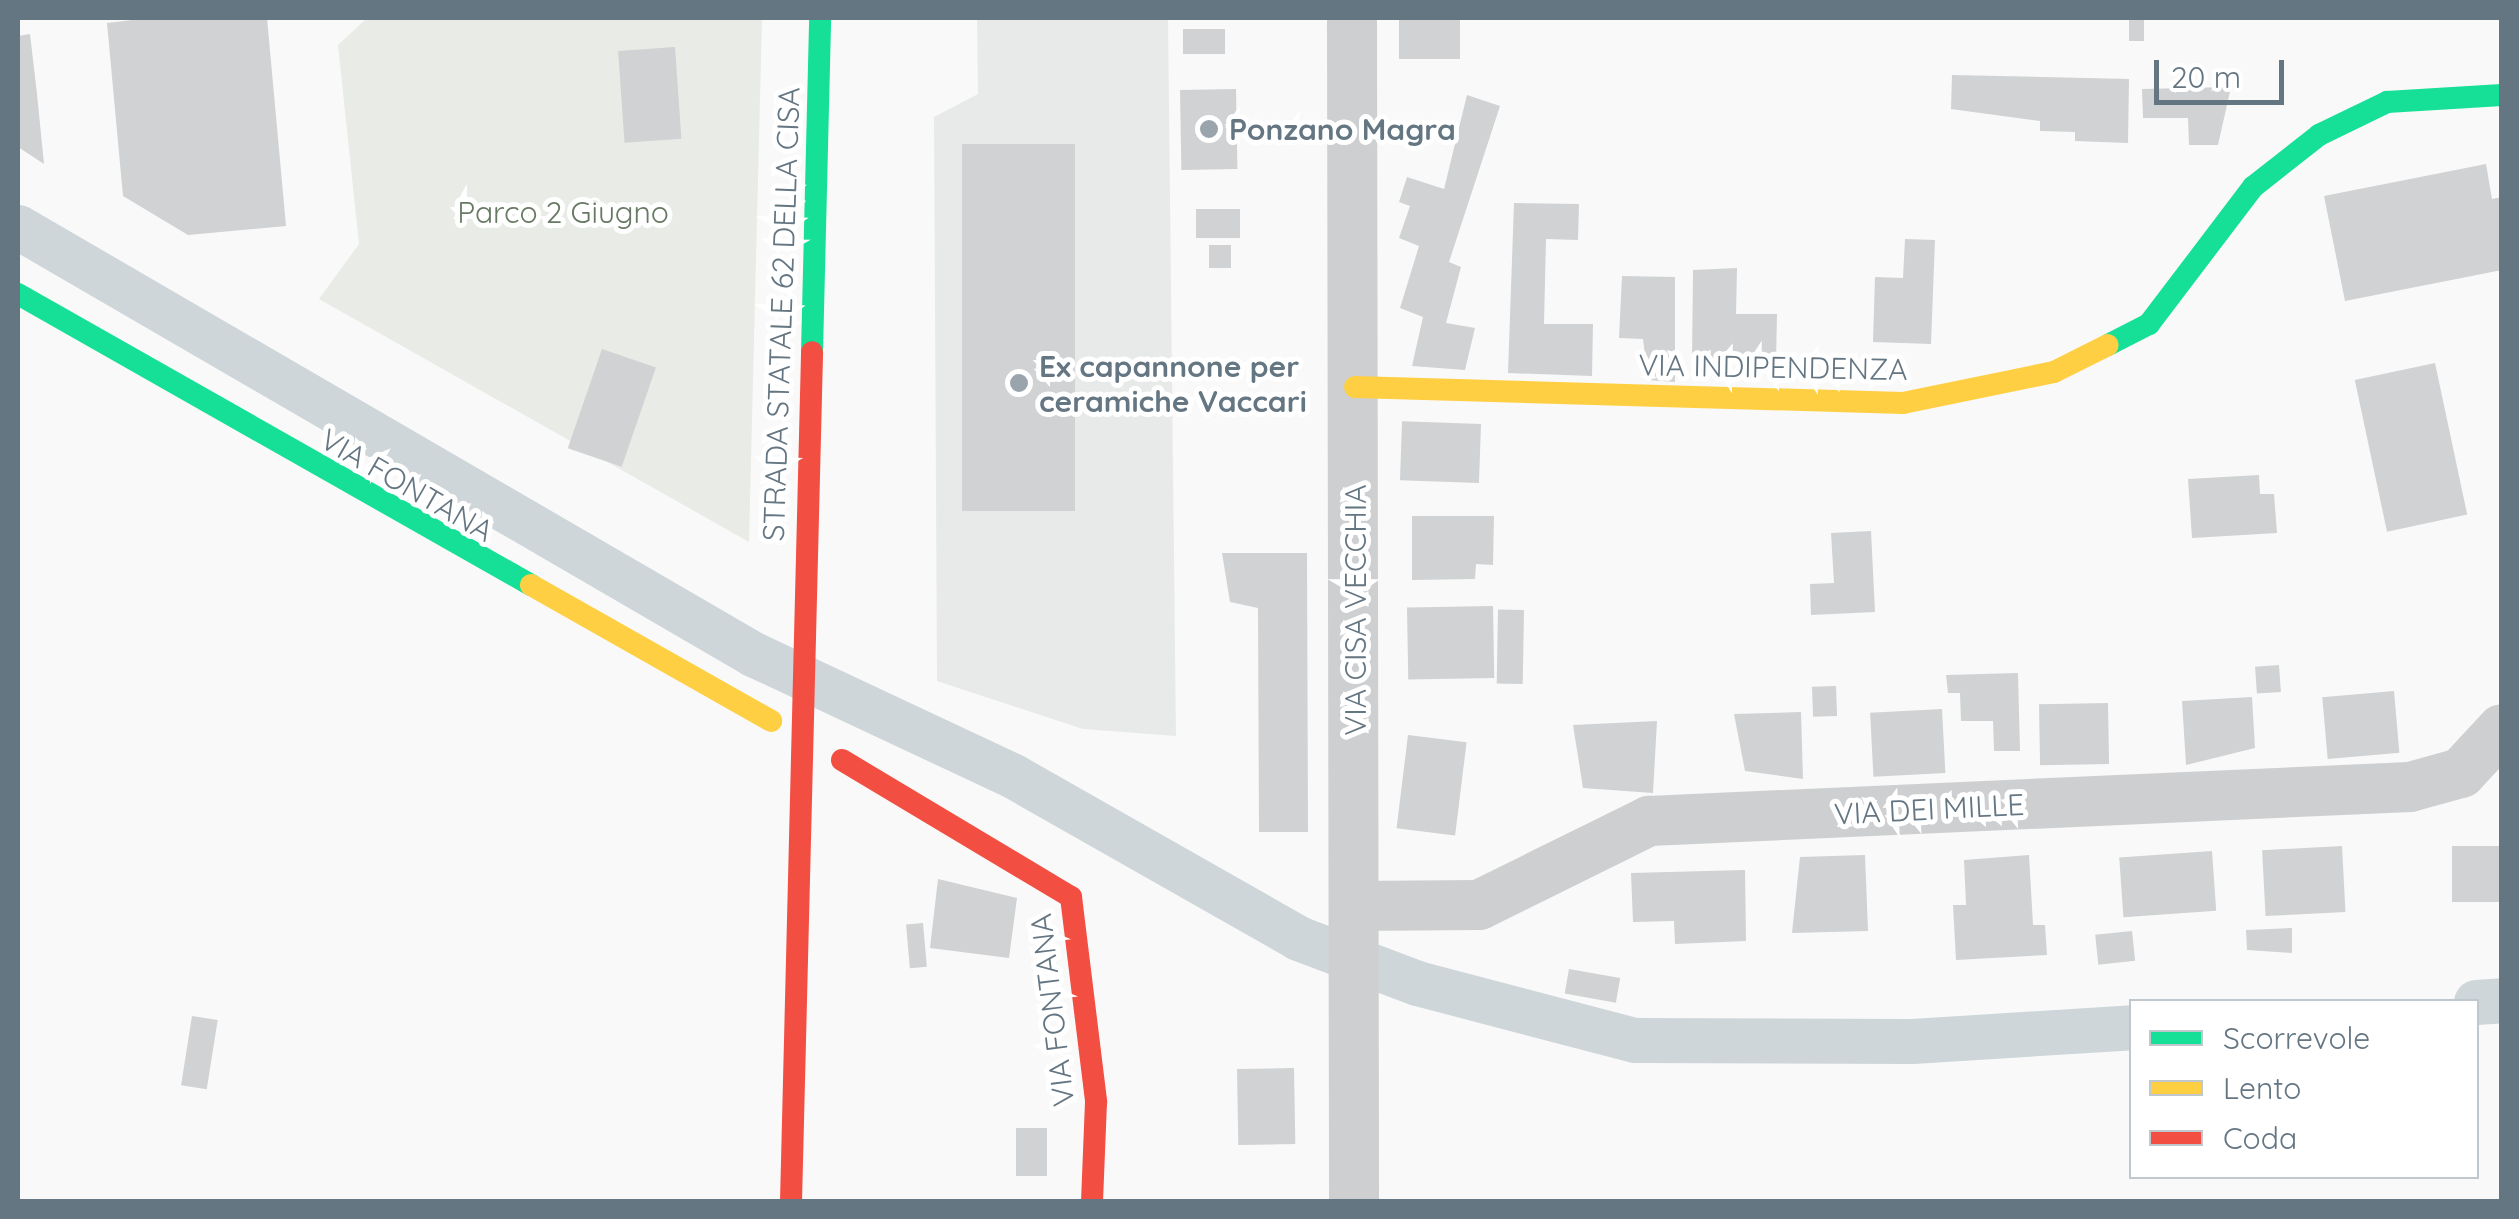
<!DOCTYPE html>
<html>
<head>
<meta charset="utf-8">
<style>
  body { margin:0 }
  #map { position:relative; width:2519px; height:1219px; overflow:hidden; background:#f9f9f9; font-family:Quicksand,sans-serif }
  div>[style] { position:absolute }
  [style*='--x'] { left:calc(var(--x)*1px); top:calc(var(--y)*1px); width:calc(var(--w)*1px); rotate:calc(var(--a)*1deg) }
  .built>* { inset:0; background:#e8e9e9 }
  .green>* { inset:0; background:#e8ebe6 }
  .canal>* { height:45px; margin:-22.5px; padding:0 22.5px; transform-origin:22.5px; border-radius:22.5px; background:#ced6d9 }
  .building>* { inset:0; background:#d0d2d3; transform-origin:0 0 }
  .street>* { height:50px; margin:-25px; padding:0 25px; transform-origin:25px; border-radius:25px; background:#cecfd0 }
  .fast>* { height:22px; margin:-11px; padding:0 11px; transform-origin:11px; border-radius:11px; background:#16e098 }
  .slow>* { height:22px; margin:-11px; padding:0 11px; transform-origin:11px; border-radius:11px; background:#ffcf43 }
  .jam>* { height:22px; margin:-11px; padding:0 11px; transform-origin:11px; border-radius:11px; background:#f24e42 }
  .dots>* { width:28px; height:28px; translate:-50% -50%; box-sizing:border-box; border:5px solid #fff; border-radius:50% }
  span { translate:-50% -50%; white-space:nowrap; text-align:center; line-height:1.15; -webkit-text-stroke:10px #fff; paint-order:stroke }
  .poi-label { font-size:30px; color:#657683; font-weight:700 }
  .left { translate:0 -50%; text-align:left }
  .park-label { font-size:30px; color:#687a64 }
  .street-label { font-size:30px; color:#657683 }
  .frame { position:absolute; inset:0; border:20px solid #657683; pointer-events:none }
  .legend { position:absolute; left:2129px; top:999px; width:350px; height:180px; box-sizing:border-box; background:#fff; border:2px solid #c1c8cd; margin:0; padding:12px 18px; list-style:none; font-size:30px; color:#657683 }
  .legend li { display:flex; align-items:center; gap:20px; height:50px }
  .legend b { width:50px; border:2px solid #c1c8cd }
  .scale { position:absolute; left:2154px; top:60px; width:130px; height:45px; box-sizing:border-box; border:5px solid #657683; border-top:0; padding-left:12px; font-size:30px; line-height:35px; white-space:nowrap; color:#657683; -webkit-text-stroke:8px #fff; paint-order:stroke }
</style>
</head>
<body>
<div id="map">
  <div class="built">
    <div style="clip-path:polygon(977px 18px,1168px 18px,1176px 736px,1083px 729px,937px 681px,934px 117px,978px 94px)"></div>
  </div>
  <div class="green">
    <div style="clip-path:polygon(367px 18px,762px 18px,749px 542px,319px 299px,359px 244px,338px 45px)"></div>
  </div>
  <div class="canal">
    <div style="--x:18;--y:227;--w:850;--a:30.15"></div>
    <div style="--x:753;--y:654;--w:289;--a:25.1"></div>
    <div style="--x:1015;--y:777;--w:326;--a:29.6"></div>
    <div style="--x:1298;--y:938;--w:127;--a:20.7"></div>
    <div style="--x:1417;--y:983;--w:225;--a:14.7"></div>
    <div style="--x:1635;--y:1040;--w:277;--a:0.2"></div>
    <div style="--x:1912;--y:1041;--w:220;--a:-3.6"></div>
    <div style="--x:2476;--y:1002;--w:26;--a:-4"></div>
  </div>
  <div class="building">
    <div style="clip-path:polygon(149px 18px,267px 18px,286px 226px,188px 235px,123px 196px,107px 23px)"></div>
    <div style="left:1399px;top:18px;width:61px;height:41px"></div>
    <div style="left:2129px;top:18px;width:15px;height:23px"></div>
    <div style="left:1183px;top:29px;width:42px;height:25px"></div>
    <div style="clip-path:polygon(30px 34px,37px 94px,44px 164px,18px 147px,18px 36px)"></div>
    <div style="left:675px;top:47px;width:92px;height:57px;rotate:86deg"></div>
    <div style="clip-path:polygon(1952px 75px,2129px 79px,2128px 143px,2075px 141px,2075px 132px,2040px 131px,2040px 121px,1951px 109px)"></div>
    <div style="clip-path:polygon(2231px 87px,2218px 145px,2189px 145px,2188px 118px,2143px 118px,2142px 89px)"></div>
    <div style="left:1236px;top:89px;width:80px;height:56px;rotate:89deg"></div>
    <div style="clip-path:polygon(1467px 95px,1500px 106px,1449px 262px,1461px 267px,1446px 323px,1475px 328px,1465px 370px,1412px 366px,1423px 317px,1400px 308px,1419px 246px,1399px 238px,1410px 206px,1399px 202px,1407px 177px,1444px 189px)"></div>
    <div style="left:962px;top:144px;width:113px;height:367px"></div>
    <div style="clip-path:polygon(2486px 164px,2492px 199px,2502px 197px,2502px 270px,2345px 301px,2324px 196px)"></div>
    <div style="clip-path:polygon(1514px 203px,1579px 204px,1578px 240px,1546px 239px,1544px 324px,1593px 324px,1592px 376px,1508px 373px)"></div>
    <div style="left:1196px;top:209px;width:44px;height:29px"></div>
    <div style="clip-path:polygon(1905px 239px,1935px 240px,1931px 344px,1873px 342px,1875px 277px,1903px 278px)"></div>
    <div style="left:1209px;top:245px;width:22px;height:23px"></div>
    <div style="clip-path:polygon(1737px 268px,1736px 314px,1777px 314px,1776px 361px,1692px 361px,1693px 270px)"></div>
    <div style="clip-path:polygon(1622px 276px,1675px 277px,1675px 382px,1648px 380px,1643px 339px,1619px 338px)"></div>
    <div style="left:602px;top:349px;width:57px;height:105px;rotate:19deg"></div>
    <div style="left:2435px;top:363px;width:155px;height:82px;rotate:78deg"></div>
    <div style="left:1481px;top:424px;width:59px;height:79px;rotate:92deg"></div>
    <div style="clip-path:polygon(2259px 475px,2260px 494px,2274px 494px,2277px 533px,2192px 538px,2188px 479px)"></div>
    <div style="clip-path:polygon(1412px 516px,1494px 516px,1493px 565px,1476px 564px,1475px 579px,1412px 580px)"></div>
    <div style="clip-path:polygon(1871px 531px,1875px 612px,1811px 615px,1810px 584px,1834px 583px,1831px 533px)"></div>
    <div style="clip-path:polygon(1222px 553px,1307px 553px,1308px 832px,1259px 832px,1258px 608px,1230px 602px)"></div>
    <div style="left:1493px;top:606px;width:72px;height:86px;rotate:89deg"></div>
    <div style="left:1524px;top:610px;width:74px;height:26px;rotate:91deg"></div>
    <div style="left:2279px;top:665px;width:27px;height:24px;rotate:86deg"></div>
    <div style="clip-path:polygon(2018px 673px,2020px 751px,1994px 751px,1993px 721px,1961px 721px,1960px 693px,1948px 693px,1946px 675px)"></div>
    <div style="left:1836px;top:686px;width:30px;height:24px;rotate:88deg"></div>
    <div style="left:2394px;top:691px;width:62px;height:72px;rotate:85deg"></div>
    <div style="clip-path:polygon(2252px 697px,2255px 748px,2186px 765px,2182px 701px)"></div>
    <div style="left:2108px;top:703px;width:61px;height:69px;rotate:89deg"></div>
    <div style="left:1942px;top:709px;width:64px;height:72px;rotate:87deg"></div>
    <div style="clip-path:polygon(1801px 712px,1803px 779px,1745px 771px,1734px 714px)"></div>
    <div style="clip-path:polygon(1657px 721px,1653px 793px,1583px 788px,1573px 725px)"></div>
    <div style="left:1408px;top:735px;width:59px;height:94px;rotate:7deg"></div>
    <div style="left:2342px;top:846px;width:66px;height:80px;rotate:87deg"></div>
    <div style="left:2502px;top:846px;width:56px;height:50px;rotate:90deg"></div>
    <div style="left:2212px;top:851px;width:60px;height:93px;rotate:86deg"></div>
    <div style="clip-path:polygon(1865px 855px,1868px 931px,1792px 933px,1800px 857px)"></div>
    <div style="clip-path:polygon(2029px 855px,2033px 925px,2045px 925px,2047px 955px,1956px 960px,1953px 905px,1966px 905px,1964px 860px)"></div>
    <div style="clip-path:polygon(1745px 870px,1746px 941px,1675px 944px,1674px 921px,1633px 922px,1631px 873px)"></div>
    <div style="clip-path:polygon(938px 879px,1017px 898px,1009px 958px,930px 948px)"></div>
    <div style="left:923px;top:923px;width:44px;height:17px;rotate:85deg"></div>
    <div style="clip-path:polygon(2292px 928px,2292px 953px,2247px 950px,2246px 930px)"></div>
    <div style="left:2132px;top:931px;width:30px;height:37px;rotate:84deg"></div>
    <div style="left:1569px;top:969px;width:52px;height:25px;rotate:10deg"></div>
    <div style="left:192px;top:1016px;width:26px;height:70px;rotate:9deg"></div>
    <div style="left:1294px;top:1068px;width:76px;height:57px;rotate:89deg"></div>
    <div style="left:1016px;top:1128px;width:31px;height:48px"></div>
  </div>
  <div class="street">
    <div style="--x:1352;--y:18;--w:1184;--a:89.9"></div>
    <div style="--x:1355;--y:906;--w:124;--a:-0.5"></div>
    <div style="--x:1479;--y:905;--w:190;--a:-26.3"></div>
    <div style="--x:1649;--y:821;--w:762;--a:-2.56"></div>
    <div style="--x:2410;--y:787;--w:53;--a:-15.4"></div>
    <div style="--x:2461;--y:773;--w:60;--a:-47"></div>
  </div>
  <div class="fast">
    <div style="--x:18;--y:294;--w:590;--a:29.56"></div>
    <div style="--x:2108;--y:345;--w:46;--a:-27.1"></div>
    <div style="--x:2149;--y:324;--w:172;--a:-52.8"></div>
    <div style="--x:2253;--y:187;--w:84;--a:-38.2"></div>
    <div style="--x:2319;--y:135;--w:76;--a:-25.9"></div>
    <div style="--x:2387;--y:102;--w:115;--a:-3.5"></div>
    <div style="--x:812;--y:352;--w:334;--a:-88.6"></div>
  </div>
  <div class="slow">
    <div style="--x:1355;--y:387;--w:548;--a:1.67"></div>
    <div style="--x:1903;--y:403;--w:154;--a:-11.6"></div>
    <div style="--x:2054;--y:372;--w:60;--a:-26.6"></div>
    <div style="--x:531;--y:585;--w:276;--a:29.5"></div>
  </div>
  <div class="jam">
    <div style="--x:842;--y:760;--w:267;--a:30.9"></div>
    <div style="--x:1071;--y:897;--w:207;--a:83"></div>
    <div style="--x:1096;--y:1102;--w:100;--a:92.3"></div>
    <div style="--x:791;--y:1202;--w:850;--a:-88.58"></div>
  </div>
  <div class="dots">
    <div style="left:1209px;top:129px;background:#99a4ac"></div>
    <div style="left:1019px;top:383px;background:#99a4ac"></div>
  </div>
  <div class="poi-label">
    <span class="left" style="left:1229px;top:129px">Ponzano Magra</span>
    <span class="left" style="left:1039px;top:383px">Ex capannone per<br>ceramiche Vaccari</span>
  </div>
  <div class="park-label">
    <span style="left:563px;top:212px">Parco 2 Giugno</span>
  </div>
  <div class="street-label">
    <span style="left:781px;top:314px;rotate:-88deg">STRADA STATALE 62 DELLA CISA</span>
    <span style="left:1773px;top:367px;rotate:1deg">VIA INDIPENDENZA</span>
    <span style="left:407px;top:485px;rotate:30deg">VIA FONTANA</span>
    <span style="left:1355px;top:610px;rotate:-90deg">VIA CISA VECCHIA</span>
    <span style="left:1929px;top:809px;rotate:-3deg">VIA DEI MILLE</span>
    <span style="left:1052px;top:1010px;rotate:-97deg">VIA FONTANA</span>
  </div>
  <div class="frame"></div>
  <ul class="legend">
  <li><b style="height:12px;background:#16e098"></b>Scorrevole</li>
  <li><b style="height:12px;background:#ffcf43"></b>Lento</li>
  <li><b style="height:12px;background:#f24e42"></b>Coda</li>
  </ul>
  <div class="scale">20 m</div>
</div>
</body>
</html>
